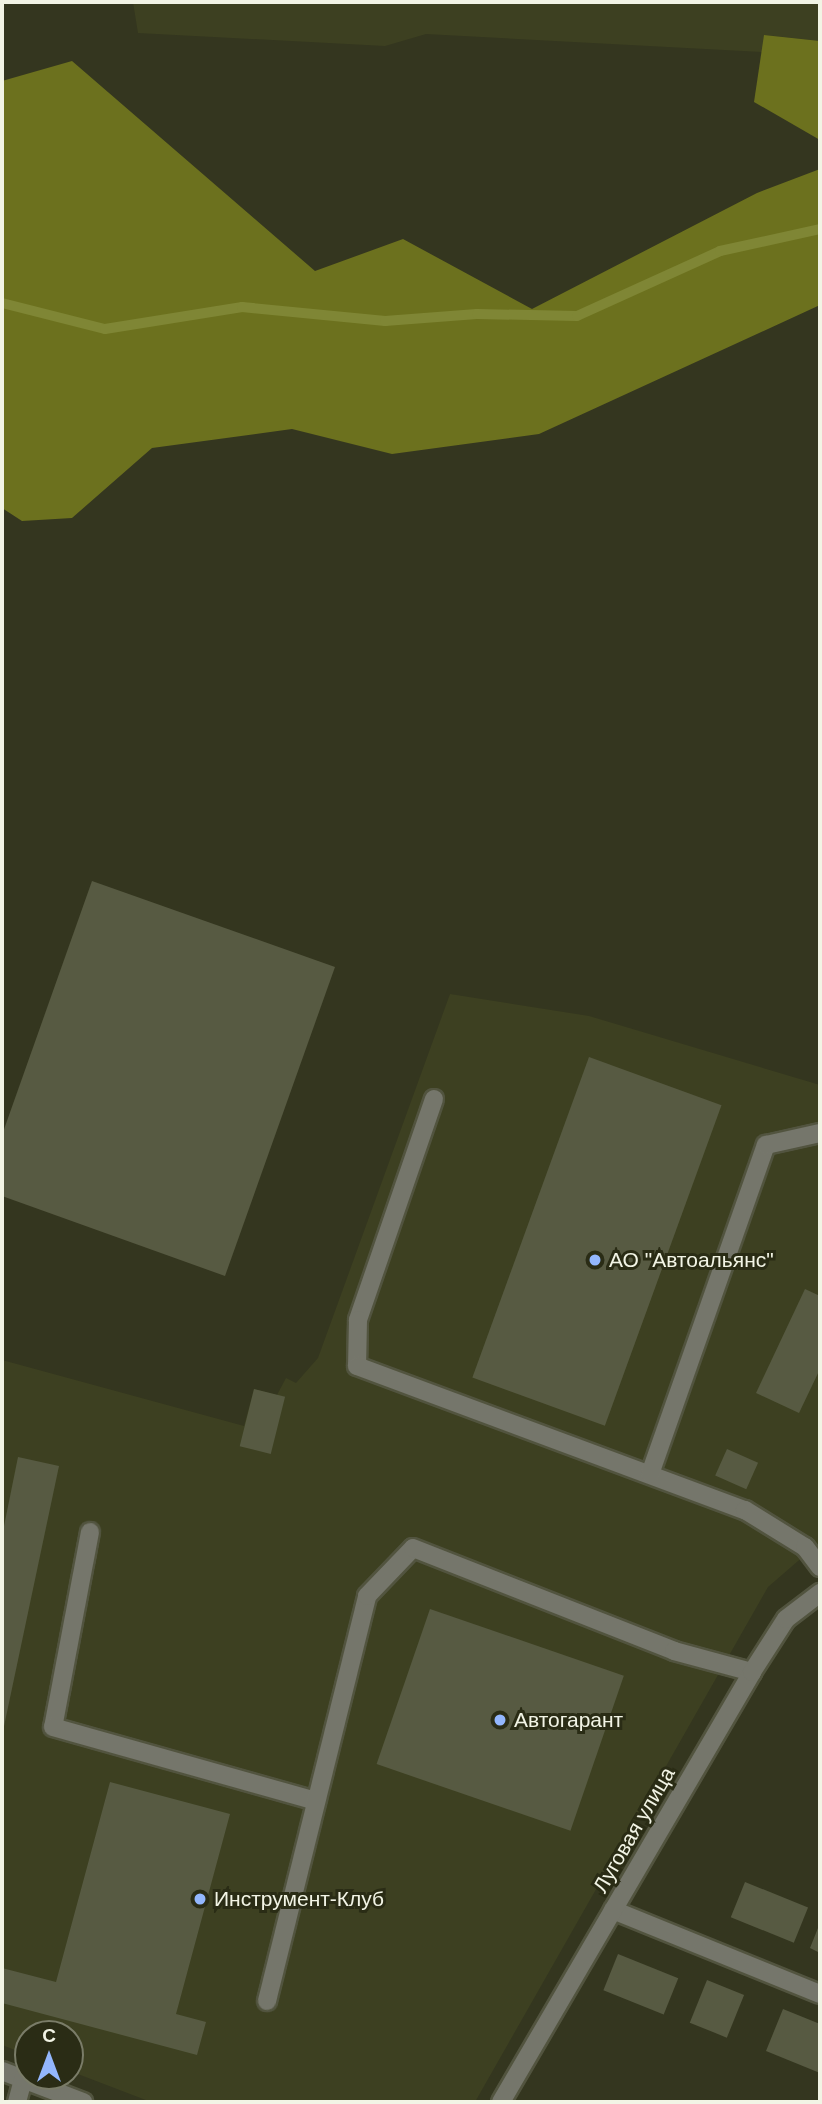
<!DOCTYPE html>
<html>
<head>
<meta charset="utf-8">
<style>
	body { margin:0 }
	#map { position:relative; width:822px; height:2104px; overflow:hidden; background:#34361f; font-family:Arial,sans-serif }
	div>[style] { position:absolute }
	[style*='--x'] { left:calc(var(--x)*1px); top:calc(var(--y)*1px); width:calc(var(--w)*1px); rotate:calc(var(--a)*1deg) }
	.built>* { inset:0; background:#3d4021 }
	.forest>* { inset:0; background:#6c711e }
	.stream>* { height:10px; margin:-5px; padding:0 5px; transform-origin:5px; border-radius:5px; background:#7f8635 }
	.building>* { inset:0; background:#575a42; transform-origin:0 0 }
	.roads { filter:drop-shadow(2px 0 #52543f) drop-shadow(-2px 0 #52543f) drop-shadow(0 2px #52543f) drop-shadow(0 -2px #52543f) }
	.minor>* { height:18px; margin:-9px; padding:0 9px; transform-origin:9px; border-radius:9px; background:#75766b }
	.dots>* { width:19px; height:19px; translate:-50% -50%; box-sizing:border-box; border:4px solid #2a2c15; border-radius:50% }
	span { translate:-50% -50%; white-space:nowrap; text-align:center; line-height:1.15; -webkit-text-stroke:6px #2a2c15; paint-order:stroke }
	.poi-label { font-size:21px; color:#f2f4e5 }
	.left { translate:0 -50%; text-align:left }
	.street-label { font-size:21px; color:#f2f4e5 }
	.frame { position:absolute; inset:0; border:4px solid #f2f4e5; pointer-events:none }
	.north { position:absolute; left:14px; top:2020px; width:70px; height:70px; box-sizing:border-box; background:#2a2c15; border:2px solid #7a7c68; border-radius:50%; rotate:0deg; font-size:19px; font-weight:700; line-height:28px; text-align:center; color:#f2f4e5 }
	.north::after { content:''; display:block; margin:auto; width:24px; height:32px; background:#93b7fd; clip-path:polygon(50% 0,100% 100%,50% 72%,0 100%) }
</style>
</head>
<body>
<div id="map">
	<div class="built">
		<div style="clip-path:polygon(133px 2px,820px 2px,820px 41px,765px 35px,762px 52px,426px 34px,385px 46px,138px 33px)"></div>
		<div style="clip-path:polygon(450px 994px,589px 1016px,820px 1085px,820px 1542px,768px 1587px,475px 2102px,151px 2102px,70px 2071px,70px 2034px,28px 2034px,28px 2055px,2px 2045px,2px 1360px,244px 1426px,254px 1389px,277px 1395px,286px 1378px,296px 1383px,318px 1358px)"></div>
	</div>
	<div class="forest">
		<div style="clip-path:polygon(764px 35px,820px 41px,820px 140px,754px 102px)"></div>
		<div style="clip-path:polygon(72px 61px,315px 271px,403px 239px,532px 309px,757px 193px,820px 169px,820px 305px,539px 434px,392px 454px,292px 429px,152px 448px,72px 518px,22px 521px,2px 508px,2px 81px)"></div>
	</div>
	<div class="stream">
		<div style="--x:2;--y:303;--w:106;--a:14.2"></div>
		<div style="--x:105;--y:329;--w:139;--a:-9.1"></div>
		<div style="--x:242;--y:307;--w:144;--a:5.6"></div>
		<div style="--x:385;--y:321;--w:92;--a:-4.4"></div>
		<div style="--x:477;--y:314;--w:100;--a:1.1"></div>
		<div style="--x:577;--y:316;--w:157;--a:-24.4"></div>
		<div style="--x:720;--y:251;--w:102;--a:-12.4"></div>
	</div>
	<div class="building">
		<div style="clip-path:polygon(92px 881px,335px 967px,225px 1276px,2px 1196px,2px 1135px)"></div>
		<div style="left:589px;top:1057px;width:141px;height:341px;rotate:20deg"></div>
		<div style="clip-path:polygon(805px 1289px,820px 1296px,820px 1369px,799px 1413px,756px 1393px)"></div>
		<div style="left:254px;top:1389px;width:32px;height:59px;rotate:14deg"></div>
		<div style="left:727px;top:1449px;width:34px;height:29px;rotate:24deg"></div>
		<div style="clip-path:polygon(18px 1457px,59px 1466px,3px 1731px,2px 1536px)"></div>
		<div style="left:430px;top:1609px;width:205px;height:164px;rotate:19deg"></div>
		<div style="clip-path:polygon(110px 1782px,230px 1814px,176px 2014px,206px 2022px,197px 2055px,2px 2003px,2px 1968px,56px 1982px)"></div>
		<div style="left:745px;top:1882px;width:68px;height:38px;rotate:22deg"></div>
		<div style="clip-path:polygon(820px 1923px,820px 1953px,810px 1948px)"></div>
		<div style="left:618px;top:1954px;width:65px;height:39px;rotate:22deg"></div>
		<div style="left:707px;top:1980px;width:40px;height:46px;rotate:22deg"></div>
		<div style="clip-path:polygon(783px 2009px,820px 2024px,820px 2073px,766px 2051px)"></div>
	</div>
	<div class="roads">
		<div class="minor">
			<div style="--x:434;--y:1099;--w:234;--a:109"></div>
			<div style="--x:358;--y:1320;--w:46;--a:91.2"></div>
			<div style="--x:357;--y:1366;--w:414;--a:20.4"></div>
			<div style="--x:745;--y:1510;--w:70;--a:31.7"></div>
			<div style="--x:805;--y:1547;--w:25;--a:53"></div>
			<div style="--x:650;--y:1474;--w:349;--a:-70.6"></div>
			<div style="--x:766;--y:1145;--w:55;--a:-12.5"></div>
			<div style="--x:90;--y:1532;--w:198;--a:100.7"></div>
			<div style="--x:53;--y:1727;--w:273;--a:15.7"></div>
			<div style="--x:613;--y:1910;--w:223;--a:22.1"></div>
			<div style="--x:267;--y:2001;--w:417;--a:-76.1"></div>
			<div style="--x:367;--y:1596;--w:66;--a:-46.2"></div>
			<div style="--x:413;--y:1548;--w:281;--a:21.5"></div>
			<div style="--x:674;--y:1651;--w:81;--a:15.1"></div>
			<div style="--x:2;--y:2071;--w:87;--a:20.9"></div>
			<div style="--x:17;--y:2102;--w:24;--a:-75"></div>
			<div style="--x:501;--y:2102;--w:498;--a:-59.7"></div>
			<div style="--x:752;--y:1672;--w:63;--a:-57.3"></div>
			<div style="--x:786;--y:1619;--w:43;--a:-37.4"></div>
		</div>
	</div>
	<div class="dots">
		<div style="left:595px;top:1260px;background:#93b7fd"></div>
		<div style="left:500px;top:1720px;background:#93b7fd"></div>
		<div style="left:200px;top:1899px;background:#93b7fd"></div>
	</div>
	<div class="poi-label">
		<span class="left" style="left:609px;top:1260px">АО "Автоальянс"</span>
		<span class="left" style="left:514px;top:1720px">Автогарант</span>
		<span class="left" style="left:214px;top:1899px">Инструмент-Клуб</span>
	</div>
	<div class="street-label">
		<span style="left:634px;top:1830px;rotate:-60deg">Луговая улица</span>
	</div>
	<div class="frame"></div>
	<div class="north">С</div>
</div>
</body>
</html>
